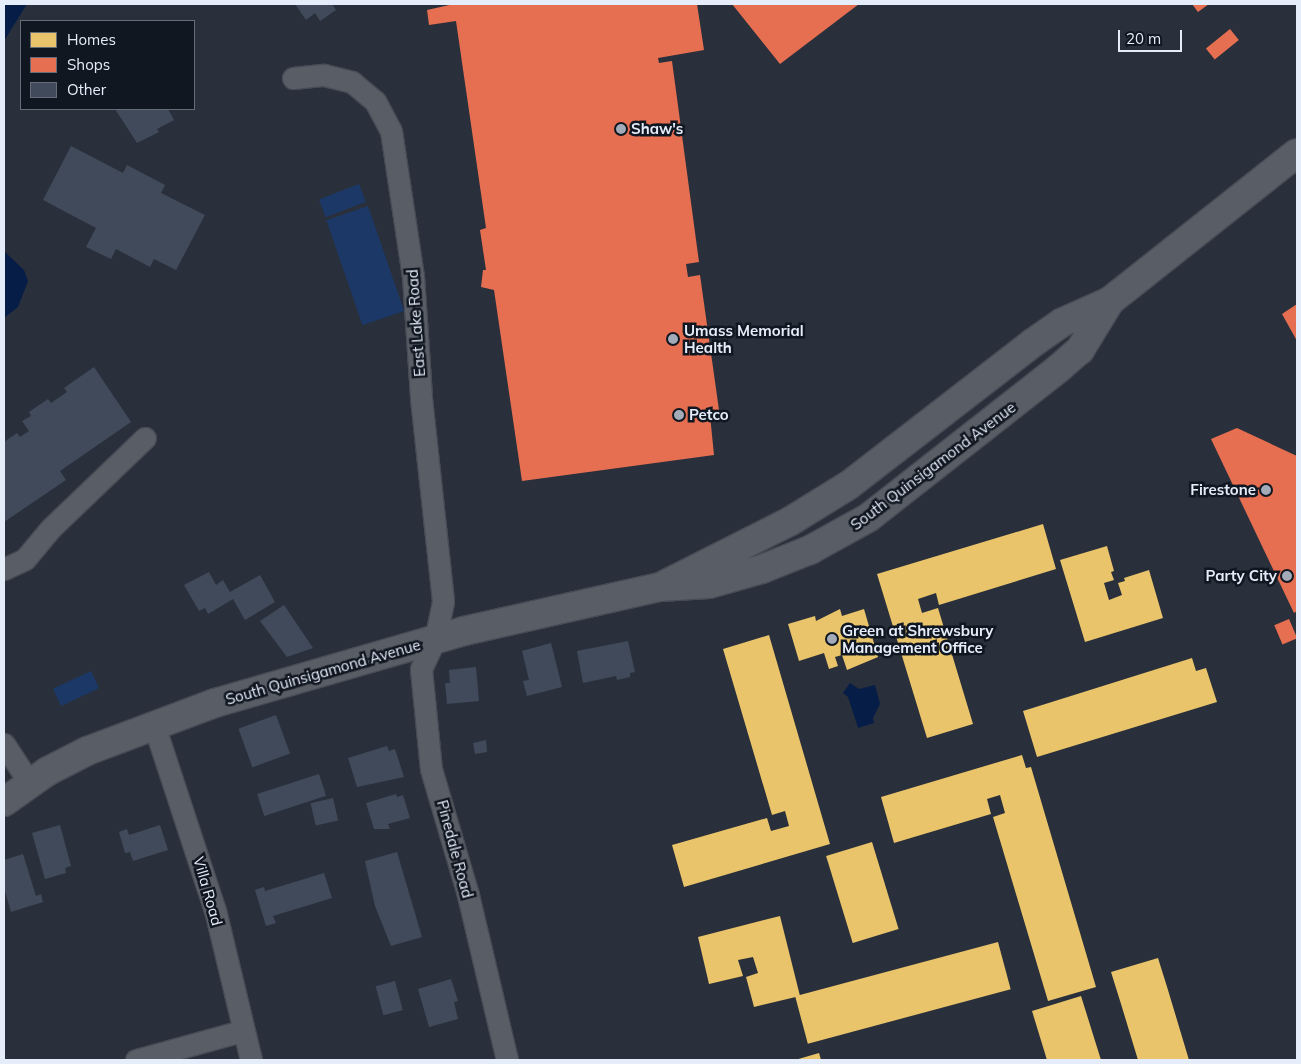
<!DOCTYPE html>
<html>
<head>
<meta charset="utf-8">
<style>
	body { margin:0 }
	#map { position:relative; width:1301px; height:1064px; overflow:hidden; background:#2a303b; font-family:Mulish,sans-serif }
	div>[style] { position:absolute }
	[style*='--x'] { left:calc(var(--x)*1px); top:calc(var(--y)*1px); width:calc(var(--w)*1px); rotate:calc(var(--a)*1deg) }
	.green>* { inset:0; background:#1b3866; transform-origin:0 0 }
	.water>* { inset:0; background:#051d47 }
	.homes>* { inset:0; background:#e9c46a; transform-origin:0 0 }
	.shops>* { inset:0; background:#e76f51; transform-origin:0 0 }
	.building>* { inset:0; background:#404a5b; transform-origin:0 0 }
	.roads { filter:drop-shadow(1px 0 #464b55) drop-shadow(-1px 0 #464b55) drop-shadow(0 1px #464b55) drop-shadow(0 -1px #464b55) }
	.street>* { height:21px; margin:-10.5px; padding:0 10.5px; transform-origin:10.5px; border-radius:10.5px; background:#595e66 }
	.secondary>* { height:28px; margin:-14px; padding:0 14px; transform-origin:14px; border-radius:14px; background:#595e66 }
	.dots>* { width:14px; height:14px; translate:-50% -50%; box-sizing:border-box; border:2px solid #111720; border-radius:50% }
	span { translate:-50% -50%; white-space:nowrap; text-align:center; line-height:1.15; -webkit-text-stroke:5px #111720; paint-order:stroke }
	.poi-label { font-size:15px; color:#e5edfb; font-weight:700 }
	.left { translate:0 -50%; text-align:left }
	.right { translate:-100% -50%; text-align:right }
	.street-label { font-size:15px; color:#e5edfb }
	.frame { position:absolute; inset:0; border:5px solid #e5edfb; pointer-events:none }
	.legend { position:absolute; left:20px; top:20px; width:175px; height:90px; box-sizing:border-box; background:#111720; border:1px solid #666d78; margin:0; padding:6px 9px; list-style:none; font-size:15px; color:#e5edfb }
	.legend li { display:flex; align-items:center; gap:10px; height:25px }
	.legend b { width:25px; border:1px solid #666d78 }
	.scale { position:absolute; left:1118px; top:30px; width:64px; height:22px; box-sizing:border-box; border:2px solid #e5edfb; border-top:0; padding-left:6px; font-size:15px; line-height:18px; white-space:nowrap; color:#e5edfb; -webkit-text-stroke:4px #111720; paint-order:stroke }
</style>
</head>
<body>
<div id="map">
	<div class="green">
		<div style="left:359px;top:184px;width:19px;height:43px;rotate:69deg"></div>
		<div style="left:368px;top:206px;width:111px;height:44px;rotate:71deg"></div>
		<div style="left:91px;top:671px;width:19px;height:42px;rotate:65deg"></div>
	</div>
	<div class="water">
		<div style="clip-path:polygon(4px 4px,27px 4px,4px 41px)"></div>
		<div style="clip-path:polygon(4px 251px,24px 270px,28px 281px,18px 307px,4px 318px)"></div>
		<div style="clip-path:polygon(850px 683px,859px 689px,875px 685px,880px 704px,873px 718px,874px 723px,858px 728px,848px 697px,843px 693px)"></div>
	</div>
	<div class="homes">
		<div style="clip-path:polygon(1043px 524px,1056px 569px,939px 605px,936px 593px,918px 599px,922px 613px,938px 608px,973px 724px,927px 738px,877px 574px)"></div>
		<div style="clip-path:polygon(1107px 546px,1114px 571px,1111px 572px,1114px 580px,1104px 583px,1109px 600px,1122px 595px,1118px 583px,1125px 581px,1124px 578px,1149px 570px,1163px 618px,1085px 642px,1060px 560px)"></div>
		<div style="clip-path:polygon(840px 609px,842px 616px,864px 609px,878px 657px,847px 670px,842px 655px,835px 657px,838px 666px,829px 669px,824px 653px,799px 661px,788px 624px,815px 616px,816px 621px)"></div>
		<div style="clip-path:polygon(769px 635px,830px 844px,684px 887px,672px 845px,767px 818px,771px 831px,789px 826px,785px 811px,772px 815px,723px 649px)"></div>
		<div style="clip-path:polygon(1192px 658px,1196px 671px,1206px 668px,1217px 702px,1037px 757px,1023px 711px)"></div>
		<div style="clip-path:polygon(1022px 755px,1026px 768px,1031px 767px,1096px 987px,1048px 1001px,993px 817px,1005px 813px,1000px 795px,987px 799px,991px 814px,894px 843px,881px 797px)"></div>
		<div style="left:872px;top:842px;width:91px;height:48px;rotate:73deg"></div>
		<div style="clip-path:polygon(780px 916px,800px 996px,754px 1007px,746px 977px,758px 973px,753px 957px,738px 960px,743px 976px,709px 984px,698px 937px)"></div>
		<div style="left:998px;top:942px;width:49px;height:210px;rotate:75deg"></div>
		<div style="clip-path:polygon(1158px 958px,1168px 990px,1189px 1060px,1138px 1060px,1121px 1004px,1111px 972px)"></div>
		<div style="clip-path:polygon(1081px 996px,1101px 1060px,1047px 1060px,1032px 1011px)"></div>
		<div style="clip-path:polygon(819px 1053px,821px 1060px,795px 1060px)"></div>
	</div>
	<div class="shops">
		<div style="clip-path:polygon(454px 4px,697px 4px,704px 50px,658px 58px,659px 63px,672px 61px,699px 262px,686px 264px,688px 277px,700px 275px,719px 410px,710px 415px,714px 455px,522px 481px,494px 290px,481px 287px,483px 270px,486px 270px,480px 230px,486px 228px,456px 21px,429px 25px,427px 10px)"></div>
		<div style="clip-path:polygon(732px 4px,859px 4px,780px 64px)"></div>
		<div style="clip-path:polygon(1192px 4px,1209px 4px,1198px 12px)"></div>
		<div style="left:1230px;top:29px;width:14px;height:31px;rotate:51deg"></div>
		<div style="clip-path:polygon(1297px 304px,1297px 341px,1282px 314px)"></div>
		<div style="clip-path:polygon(1237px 428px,1297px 456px,1297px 611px,1294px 613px,1211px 439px)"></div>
		<div style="left:1289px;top:619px;width:21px;height:16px;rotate:67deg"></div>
	</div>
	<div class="building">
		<div style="clip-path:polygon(295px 4px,332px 4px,336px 10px,320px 21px,315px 13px,306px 20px)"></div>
		<div style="clip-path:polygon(115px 109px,168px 109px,174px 120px,157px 129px,159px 132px,137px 143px)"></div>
		<div style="clip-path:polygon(71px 146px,123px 173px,127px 165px,165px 185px,161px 193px,205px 215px,176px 270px,154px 259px,150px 267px,116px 249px,111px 259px,86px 247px,96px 228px,43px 200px)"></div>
		<div style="clip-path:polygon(94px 367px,131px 422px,60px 471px,66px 480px,4px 522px,4px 442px,17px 433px,20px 437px,29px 431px,22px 421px,31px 416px,29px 412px,48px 399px,51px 403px,67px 392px,64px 388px)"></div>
		<div style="clip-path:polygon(209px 572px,216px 585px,223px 580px,230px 592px,260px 575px,275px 602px,245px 620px,233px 599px,208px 614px,205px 608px,199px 611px,184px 585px)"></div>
		<div style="clip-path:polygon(284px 605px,313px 648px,287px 657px,260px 621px)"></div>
		<div style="clip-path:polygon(628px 641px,635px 672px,630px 673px,630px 677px,617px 680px,616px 676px,583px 683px,577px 651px)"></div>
		<div style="clip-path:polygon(551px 643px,562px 687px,527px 696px,523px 681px,529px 680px,522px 651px)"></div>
		<div style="clip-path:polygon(476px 667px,479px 701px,447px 704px,445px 683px,450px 683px,449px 670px)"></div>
		<div style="left:276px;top:715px;width:41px;height:40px;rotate:70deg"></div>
		<div style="clip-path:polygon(486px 740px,487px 752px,475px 754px,473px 743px)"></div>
		<div style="clip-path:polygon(387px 746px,389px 751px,395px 749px,404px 777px,357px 787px,348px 758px)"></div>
		<div style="left:319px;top:774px;width:23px;height:65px;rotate:72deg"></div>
		<div style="clip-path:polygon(396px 794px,397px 797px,403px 795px,410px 818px,388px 824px,390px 829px,374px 829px,366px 803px)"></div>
		<div style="left:333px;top:798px;width:23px;height:23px;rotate:77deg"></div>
		<div style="clip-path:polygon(60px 825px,71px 866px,65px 868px,66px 873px,45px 879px,32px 833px)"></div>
		<div style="clip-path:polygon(160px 825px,168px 850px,133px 861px,130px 852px,125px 853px,119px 832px,127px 829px,129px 835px)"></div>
		<div style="clip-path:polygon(397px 852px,422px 937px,391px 946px,375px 906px,365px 861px)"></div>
		<div style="clip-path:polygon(23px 854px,36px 896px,41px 894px,43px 902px,11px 912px,4px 888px,4px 860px)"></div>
		<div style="clip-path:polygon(324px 873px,332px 898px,273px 916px,276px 923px,266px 926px,255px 890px,264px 887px,265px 891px)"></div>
		<div style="clip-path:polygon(451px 979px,458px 1001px,454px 1002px,458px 1019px,429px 1027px,418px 989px)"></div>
		<div style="left:395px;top:981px;width:30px;height:20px;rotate:75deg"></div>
	</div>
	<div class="roads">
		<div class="street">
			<div style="--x:293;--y:78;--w:31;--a:-6"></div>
			<div style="--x:324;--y:75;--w:29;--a:14"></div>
			<div style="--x:352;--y:82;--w:30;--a:40"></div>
			<div style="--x:375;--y:101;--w:34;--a:62"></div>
			<div style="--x:391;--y:131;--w:147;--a:81.4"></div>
			<div style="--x:413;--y:276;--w:122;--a:86.2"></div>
			<div style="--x:421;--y:398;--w:205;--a:83.8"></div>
			<div style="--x:443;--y:602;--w:38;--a:102"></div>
			<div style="--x:435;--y:639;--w:33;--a:115"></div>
			<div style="--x:421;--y:669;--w:100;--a:84.3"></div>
			<div style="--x:431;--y:769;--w:131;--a:73.6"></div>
			<div style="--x:468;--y:895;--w:170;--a:76.7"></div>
			<div style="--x:4;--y:569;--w:23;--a:-25"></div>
			<div style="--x:25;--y:559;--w:40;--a:-50"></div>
			<div style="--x:51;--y:528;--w:130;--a:-43.8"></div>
			<div style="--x:154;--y:725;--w:195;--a:71.8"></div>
			<div style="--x:215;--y:910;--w:154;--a:76.5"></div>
			<div style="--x:4;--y:744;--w:45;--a:56.7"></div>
			<div style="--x:136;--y:1060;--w:109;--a:-15.4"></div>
		</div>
		<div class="secondary">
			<div style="--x:666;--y:584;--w:138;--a:-26.8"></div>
			<div style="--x:789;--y:522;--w:70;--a:-31.7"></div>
			<div style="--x:849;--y:485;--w:234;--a:-37.7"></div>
			<div style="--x:1034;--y:342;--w:35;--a:-35"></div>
			<div style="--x:1063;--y:322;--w:51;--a:-24.1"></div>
			<div style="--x:1110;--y:301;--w:238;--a:-38.4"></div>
			<div style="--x:4;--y:802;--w:54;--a:-35.2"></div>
			<div style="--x:48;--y:771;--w:44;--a:-27.1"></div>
			<div style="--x:87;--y:751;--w:137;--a:-20.6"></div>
			<div style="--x:215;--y:703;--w:259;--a:-16.1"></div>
			<div style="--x:464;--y:631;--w:201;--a:-12.7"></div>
			<div style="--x:660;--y:587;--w:49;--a:-3.5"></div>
			<div style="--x:709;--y:584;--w:55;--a:-15.8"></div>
			<div style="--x:762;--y:569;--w:52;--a:-21.6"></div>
			<div style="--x:810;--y:550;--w:66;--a:-28.9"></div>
			<div style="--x:868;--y:518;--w:243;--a:-38.1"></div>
			<div style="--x:1059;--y:368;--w:28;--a:-41"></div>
			<div style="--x:1080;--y:350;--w:57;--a:-58.5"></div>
		</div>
	</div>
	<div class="dots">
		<div style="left:621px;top:129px;background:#a4abb8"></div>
		<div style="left:673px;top:339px;background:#a4abb8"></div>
		<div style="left:679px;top:415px;background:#a4abb8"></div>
		<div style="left:1266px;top:490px;background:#a4abb8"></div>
		<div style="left:1287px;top:576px;background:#a4abb8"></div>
		<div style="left:832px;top:639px;background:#a4abb8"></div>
	</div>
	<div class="poi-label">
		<span class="left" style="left:631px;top:129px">Shaw's</span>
		<span class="left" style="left:684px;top:339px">Umass Memorial<br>Health</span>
		<span class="left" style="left:689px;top:415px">Petco</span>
		<span class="right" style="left:1256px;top:490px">Firestone</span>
		<span class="right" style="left:1277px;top:576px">Party City</span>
		<span class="left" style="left:842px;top:639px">Green at Shrewsbury<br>Management Office</span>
	</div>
	<div class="street-label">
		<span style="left:416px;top:323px;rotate:-94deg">East Lake Road</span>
		<span style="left:933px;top:466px;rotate:-37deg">South Quinsigamond Avenue</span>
		<span style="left:323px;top:672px;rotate:-16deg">South Quinsigamond Avenue</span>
		<span style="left:455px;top:849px;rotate:75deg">Pinedale Road</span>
		<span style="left:208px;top:891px;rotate:74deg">Villa Road</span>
	</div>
	<div class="frame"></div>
	<ul class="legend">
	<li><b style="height:14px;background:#e9c46a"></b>Homes</li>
	<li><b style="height:14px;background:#e76f51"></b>Shops</li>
	<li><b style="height:14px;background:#404a5b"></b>Other</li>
	</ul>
	<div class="scale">20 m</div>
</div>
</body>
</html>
